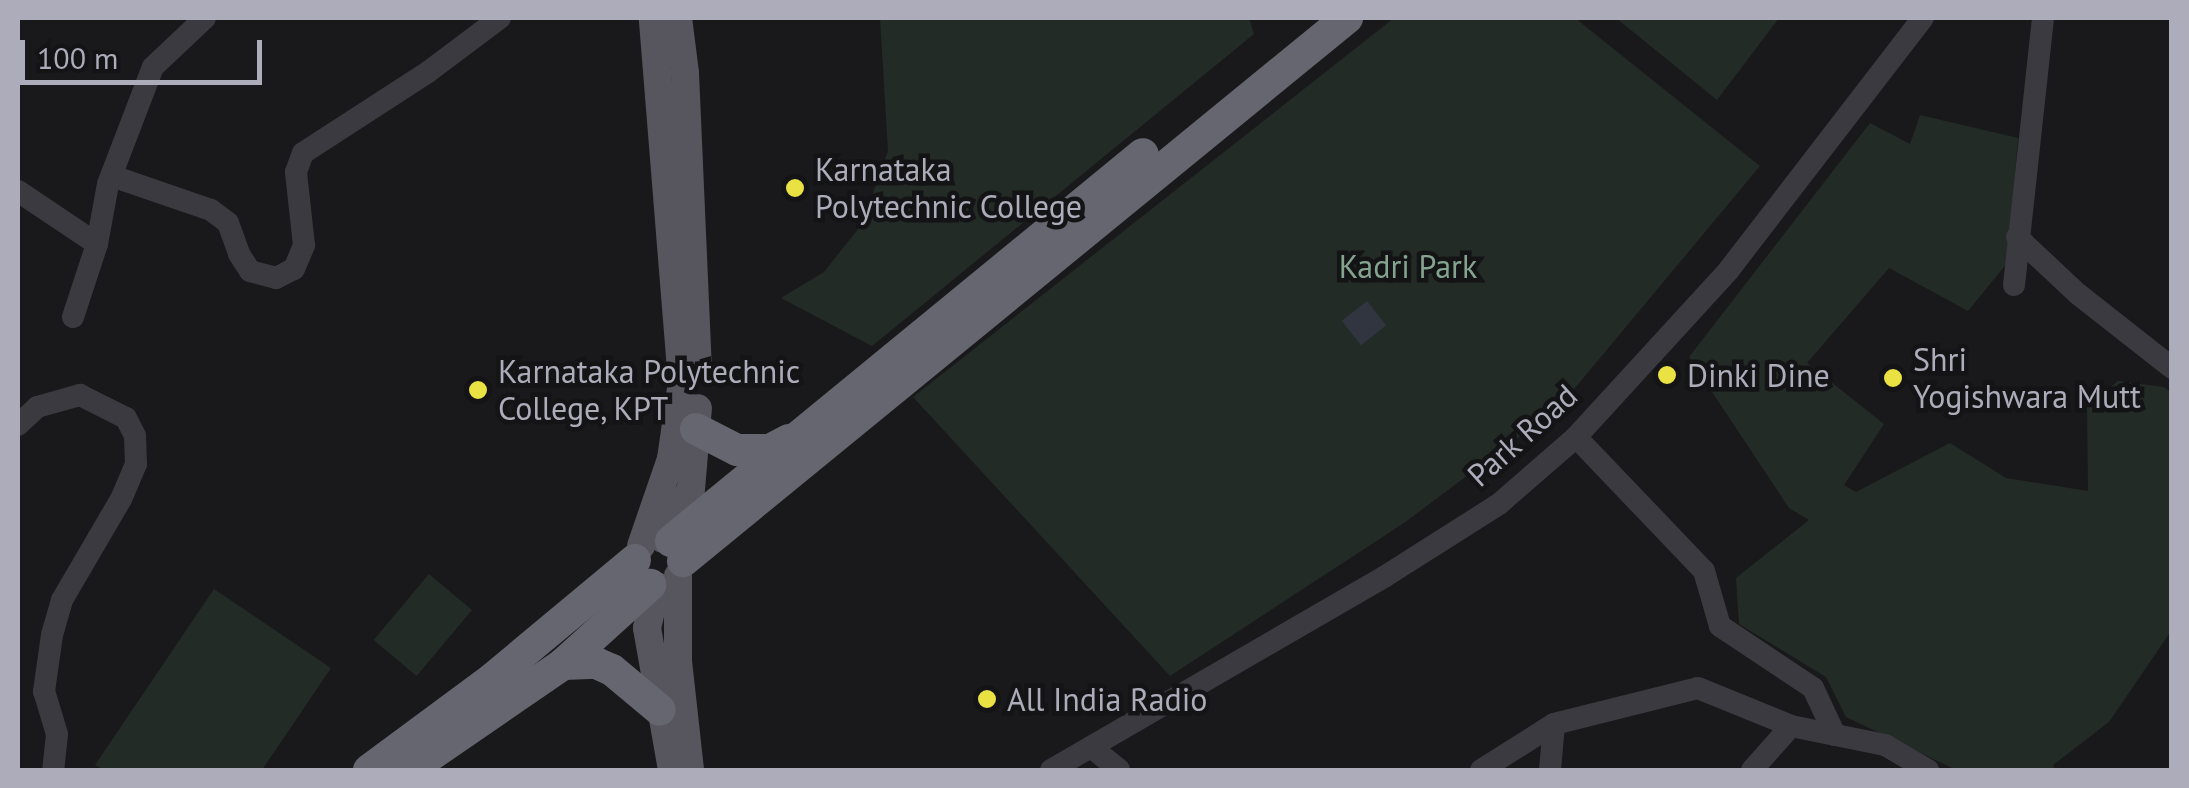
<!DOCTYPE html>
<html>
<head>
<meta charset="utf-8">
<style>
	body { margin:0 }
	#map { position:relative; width:2189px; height:788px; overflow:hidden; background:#19191b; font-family:"PT Sans",sans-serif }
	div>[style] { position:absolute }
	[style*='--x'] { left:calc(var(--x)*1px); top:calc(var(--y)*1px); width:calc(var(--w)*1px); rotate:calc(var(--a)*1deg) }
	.green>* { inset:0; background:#232b26; transform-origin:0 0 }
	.water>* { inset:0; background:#313540; transform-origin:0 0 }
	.minor>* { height:22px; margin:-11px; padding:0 11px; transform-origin:11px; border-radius:11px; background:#3b3a40 }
	.major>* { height:28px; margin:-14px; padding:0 14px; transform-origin:14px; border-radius:14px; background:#57565e }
	.highway>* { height:32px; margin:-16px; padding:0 16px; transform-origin:16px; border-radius:16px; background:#666670 }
	.dots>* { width:28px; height:28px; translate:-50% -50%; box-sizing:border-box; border:5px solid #141416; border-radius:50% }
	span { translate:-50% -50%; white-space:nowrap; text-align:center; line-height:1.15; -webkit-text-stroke:9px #141416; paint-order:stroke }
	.poi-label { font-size:32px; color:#acacba }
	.left { translate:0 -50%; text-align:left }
	.park-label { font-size:32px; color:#84a48f }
	.street-label { font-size:32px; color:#acacba }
	.frame { position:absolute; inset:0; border:20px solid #acacba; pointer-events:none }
	.scale { position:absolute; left:20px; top:40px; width:242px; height:45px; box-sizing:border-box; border:5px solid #acacba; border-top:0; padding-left:12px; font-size:30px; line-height:35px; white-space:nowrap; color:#acacba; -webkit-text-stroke:8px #141416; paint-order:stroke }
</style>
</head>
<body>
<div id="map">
	<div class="green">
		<div style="clip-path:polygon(880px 18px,1249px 18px,1254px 34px,872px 346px,781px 298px,824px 272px,862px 224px,888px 151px)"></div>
		<div style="clip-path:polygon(1394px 18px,1575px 18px,1760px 166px,1560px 406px,1404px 523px,1170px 676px,913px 397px)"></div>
		<div style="clip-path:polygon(1616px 18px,1779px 18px,1717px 100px)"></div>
		<div style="clip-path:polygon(1920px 115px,2018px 138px,2008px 262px,1968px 311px,1889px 268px,1807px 363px,1884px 424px,1844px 485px,1856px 492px,1950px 443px,2006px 478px,2088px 491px,2087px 407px,2118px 381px,2164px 387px,2171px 393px,2171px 631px,2109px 722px,2053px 765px,2055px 770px,1956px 770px,1846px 717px,1826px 677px,1739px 624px,1736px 578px,1809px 520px,1789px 508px,1689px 357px,1870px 123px,1910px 144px)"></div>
		<div style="left:429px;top:574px;width:56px;height:86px;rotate:40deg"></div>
		<div style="clip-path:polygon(214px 589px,331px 668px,262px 770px,104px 770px,95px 765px)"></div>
	</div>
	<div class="water">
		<div style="left:1367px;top:301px;width:31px;height:32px;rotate:52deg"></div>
	</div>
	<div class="minor">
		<div style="--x:112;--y:176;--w:105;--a:19"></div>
		<div style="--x:211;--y:210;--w:21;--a:37"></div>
		<div style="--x:228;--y:223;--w:33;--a:70"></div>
		<div style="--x:239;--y:254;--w:20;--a:57"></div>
		<div style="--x:250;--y:271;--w:27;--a:15"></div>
		<div style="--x:276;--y:278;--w:20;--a:-27"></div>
		<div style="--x:294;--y:269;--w:26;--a:-67"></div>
		<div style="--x:304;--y:245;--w:73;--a:-96.3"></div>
		<div style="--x:296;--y:172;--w:20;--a:-70"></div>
		<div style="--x:303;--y:153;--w:149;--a:-32.9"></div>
		<div style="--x:428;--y:72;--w:90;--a:-36.9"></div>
		<div style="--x:18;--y:191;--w:95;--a:33.9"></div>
		<div style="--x:97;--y:244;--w:61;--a:-79.6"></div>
		<div style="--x:108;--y:184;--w:125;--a:-69"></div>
		<div style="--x:153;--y:67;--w:71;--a:-43.3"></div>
		<div style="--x:2017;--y:237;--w:83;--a:43.1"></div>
		<div style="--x:2078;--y:294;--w:120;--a:38.2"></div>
		<div style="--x:2014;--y:285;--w:269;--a:-83.8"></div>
		<div style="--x:73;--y:317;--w:77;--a:-71.8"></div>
		<div style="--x:18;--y:425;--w:26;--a:-43"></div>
		<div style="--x:37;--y:407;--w:45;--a:-15.6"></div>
		<div style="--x:80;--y:395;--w:51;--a:26.6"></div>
		<div style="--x:126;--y:418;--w:20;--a:63"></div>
		<div style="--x:135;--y:436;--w:28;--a:88"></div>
		<div style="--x:136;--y:464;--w:38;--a:113"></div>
		<div style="--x:121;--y:499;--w:117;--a:120.3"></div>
		<div style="--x:62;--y:600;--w:36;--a:106"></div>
		<div style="--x:52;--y:635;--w:57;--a:98.1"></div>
		<div style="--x:44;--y:691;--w:45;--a:73.2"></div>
		<div style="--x:57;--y:734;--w:36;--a:96"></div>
		<div style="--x:1576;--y:437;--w:185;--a:46.3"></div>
		<div style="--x:1704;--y:571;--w:57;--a:73.8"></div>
		<div style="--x:1720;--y:626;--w:112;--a:33.7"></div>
		<div style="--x:1813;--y:688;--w:52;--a:64.9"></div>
		<div style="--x:1091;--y:747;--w:36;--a:39"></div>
		<div style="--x:1051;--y:770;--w:385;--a:-30.1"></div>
		<div style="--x:1384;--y:577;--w:136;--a:-32.4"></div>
		<div style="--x:1499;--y:504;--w:102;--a:-41"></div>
		<div style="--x:1576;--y:437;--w:225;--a:-47.5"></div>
		<div style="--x:1728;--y:271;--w:319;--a:-52.4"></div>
		<div style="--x:1481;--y:770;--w:86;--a:-32.2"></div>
		<div style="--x:1554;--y:724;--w:148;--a:-14"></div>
		<div style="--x:1698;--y:688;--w:100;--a:22.2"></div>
		<div style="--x:1550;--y:770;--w:46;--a:-85"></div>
		<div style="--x:1752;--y:770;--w:59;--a:-48.4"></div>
		<div style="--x:1791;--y:726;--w:96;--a:11.4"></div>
		<div style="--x:1885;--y:745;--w:50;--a:30.2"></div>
	</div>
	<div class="major">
		<div style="--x:678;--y:18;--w:55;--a:82.7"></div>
		<div style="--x:685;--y:73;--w:292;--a:87.5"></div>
		<div style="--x:663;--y:539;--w:57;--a:-60.8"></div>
		<div style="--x:691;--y:489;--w:81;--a:-85.1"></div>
		<div style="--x:641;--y:546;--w:92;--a:-71"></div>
		<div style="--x:671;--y:459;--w:78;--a:-81.9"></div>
		<div style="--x:682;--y:382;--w:365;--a:-94.6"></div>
		<div style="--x:678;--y:576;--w:85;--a:90"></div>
		<div style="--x:678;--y:661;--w:110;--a:83.7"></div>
		<div style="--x:657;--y:586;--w:43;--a:103.4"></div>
		<div style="--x:647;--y:628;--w:144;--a:80"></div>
	</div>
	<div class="highway">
		<div style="--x:696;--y:429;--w:46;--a:27.1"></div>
		<div style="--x:737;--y:450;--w:33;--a:0"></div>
		<div style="--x:770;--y:450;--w:21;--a:-28"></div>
		<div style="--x:671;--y:541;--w:610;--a:-39.35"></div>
		<div style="--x:683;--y:561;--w:858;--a:-39.28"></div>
		<div style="--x:563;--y:664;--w:33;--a:-2"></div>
		<div style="--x:596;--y:663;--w:17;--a:24"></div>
		<div style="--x:612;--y:670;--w:62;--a:39.8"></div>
		<div style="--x:369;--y:770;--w:153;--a:-36.5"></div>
		<div style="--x:492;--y:679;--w:186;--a:-39.8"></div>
		<div style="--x:409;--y:770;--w:187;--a:-34.5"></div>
		<div style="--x:563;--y:664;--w:118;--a:-42.2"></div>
	</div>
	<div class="dots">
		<div style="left:795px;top:188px;background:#eae142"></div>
		<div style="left:1667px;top:375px;background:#eae142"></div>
		<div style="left:1893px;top:378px;background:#eae142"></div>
		<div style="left:478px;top:390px;background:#eae142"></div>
		<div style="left:987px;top:699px;background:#eae142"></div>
	</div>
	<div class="poi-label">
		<span class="left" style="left:815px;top:188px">Karnataka<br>Polytechnic College</span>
		<span class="left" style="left:1913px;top:378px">Shri<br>Yogishwara Mutt</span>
		<span class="left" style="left:498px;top:390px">Karnataka Polytechnic<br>College, KPT</span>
		<span class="left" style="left:1687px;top:375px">Dinki Dine</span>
		<span class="left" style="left:1007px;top:699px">All India Radio</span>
	</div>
	<div class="park-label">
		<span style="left:1408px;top:266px">Kadri Park</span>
	</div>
	<div class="street-label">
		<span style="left:1522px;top:435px;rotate:-42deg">Park Road</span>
	</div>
	<div class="frame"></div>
	<div class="scale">100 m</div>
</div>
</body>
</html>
